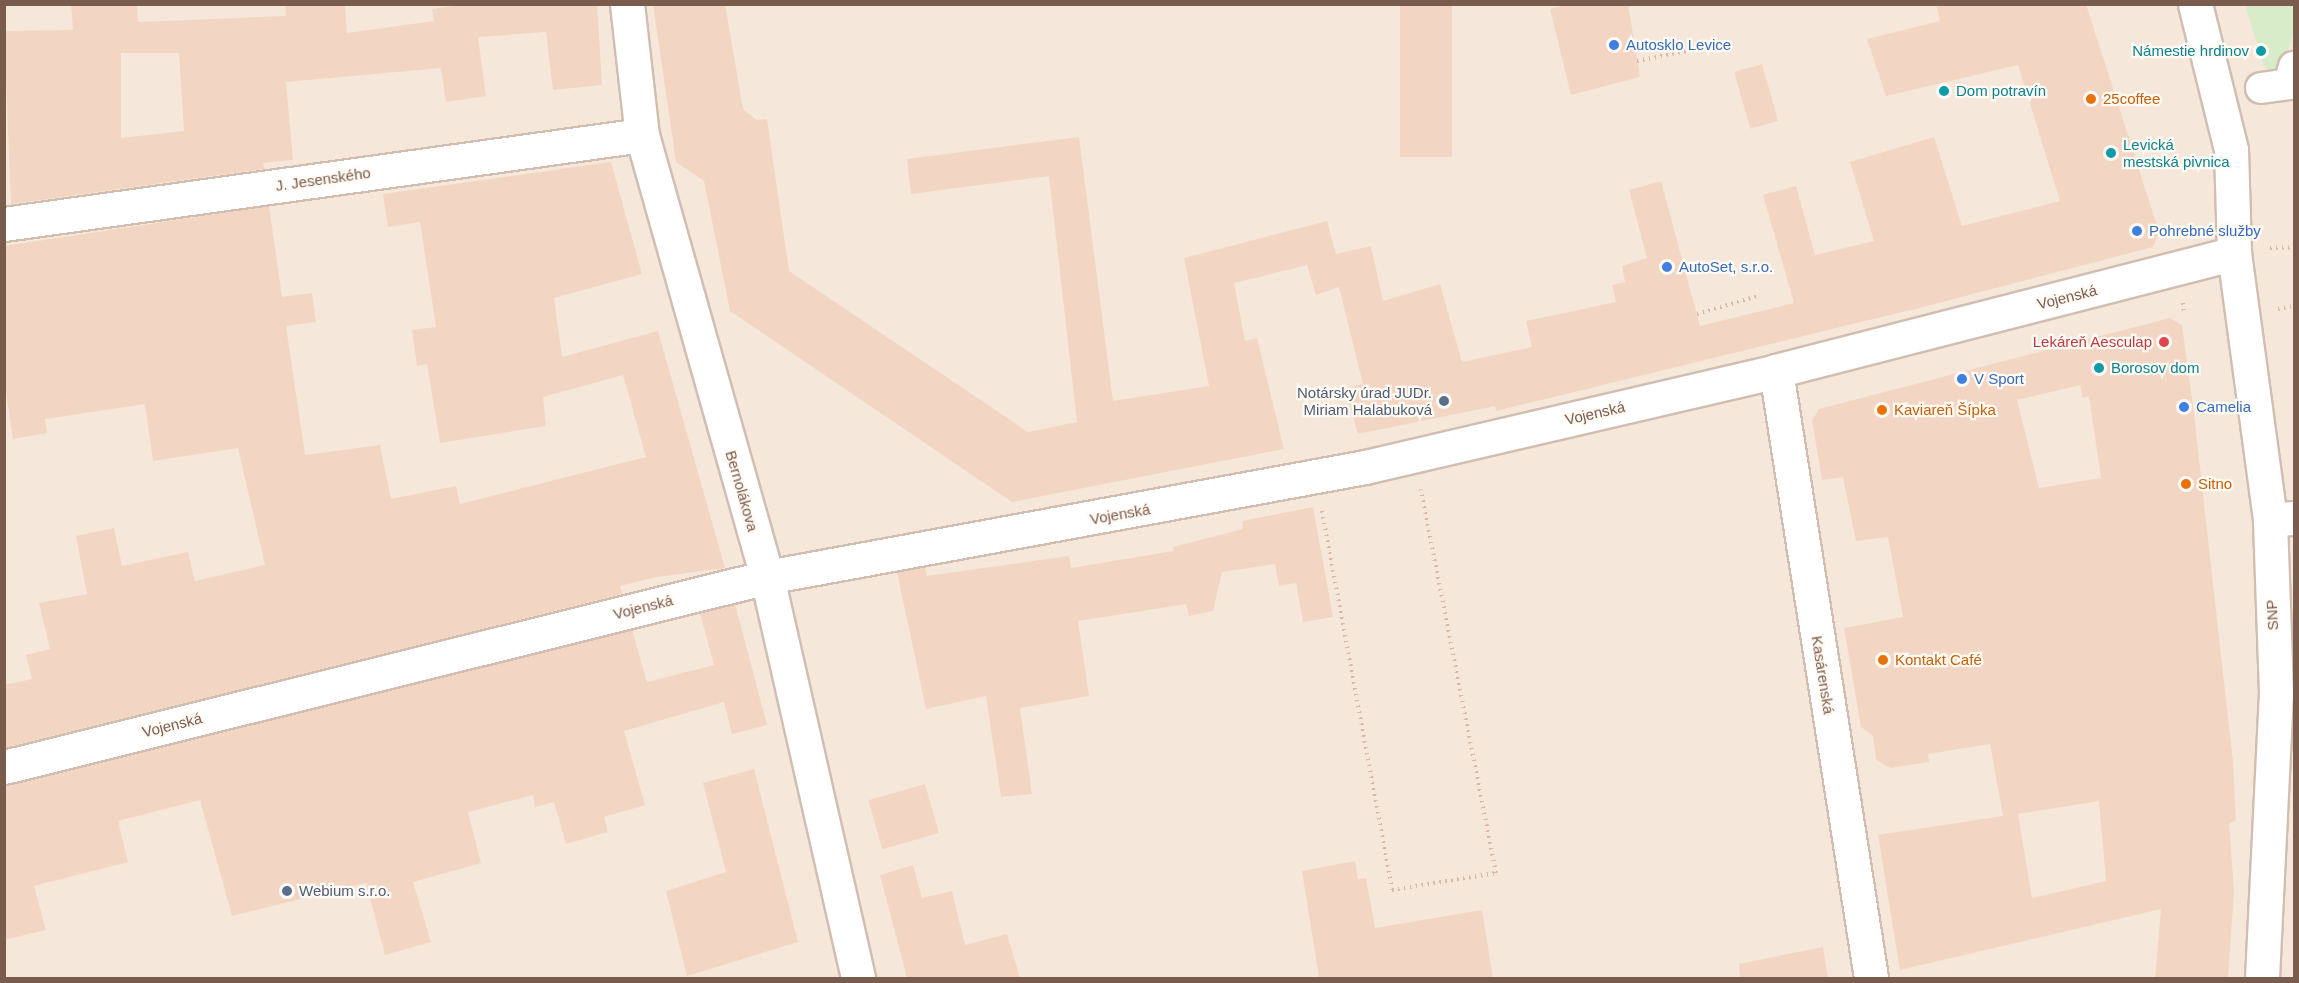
<!DOCTYPE html>
<html>
<head>
<meta charset="utf-8">
<style>
	body { margin:0 }
	#map { position:relative; width:2299px; height:983px; overflow:hidden; background:#fdf6ec; font-family:Helvetica,sans-serif }
	div>[style] { position:absolute }
	[style*='--x'] { left:calc(var(--x)*1px); top:calc(var(--y)*1px); width:calc(var(--w)*1px); rotate:calc(var(--a)*1deg) }
	.residential>* { inset:0; background:#f5e8da; transform-origin:0 0 }
	.green>* { inset:0; background:#d8ecc9 }
	.building>* { inset:0; background:#f3d5c3; transform-origin:0 0 }
	.path>* { height:4px; margin-top:-2px; transform-origin:0; background:repeating-linear-gradient(90deg,#d9b8a5 0 1.5px,transparent 0 6px) }
	.roads { filter:drop-shadow(2px 0 #d1beb0) drop-shadow(-2px 0 #d1beb0) drop-shadow(0 2px #d1beb0) drop-shadow(0 -2px #d1beb0) }
	.pedestrian>* { height:30px; margin:-15px; padding:0 15px; transform-origin:15px; border-radius:15px; background:#fff }
	.minor>* { height:33px; margin:-16.5px; padding:0 16.5px; transform-origin:16.5px; border-radius:16.5px; background:#fff }
	.tertiary>* { height:33px; margin:-16.5px; padding:0 16.5px; transform-origin:16.5px; border-radius:16.5px; background:#fff }
	.dots>* { width:16px; height:16px; translate:-50% -50%; box-sizing:border-box; border:3px solid #fffaf3; border-radius:50% }
	span { translate:-50% -50%; white-space:nowrap; text-align:center; line-height:1.15; -webkit-text-stroke:4.5px #fffaf3; paint-order:stroke }
	.shop-label { font-size:15px; color:#366cbe }
	.left { translate:0 -50%; text-align:left }
	.culture-label { font-size:15px; color:#0d838f }
	.right { translate:-100% -50%; text-align:right }
	.food-label { font-size:15px; color:#c56008 }
	.street-label { font-size:15px; color:#7a5c4d }
	.health-label { font-size:15px; color:#be3a42 }
	.service-label { font-size:15px; color:#4e5e75 }
	.frame { position:absolute; inset:0; border:6px solid #7a5c4d; pointer-events:none }
</style>
</head>
<body>
<div id="map">
	<div class="residential">
		<div style="left:5px;top:5px;width:2289px;height:973px"></div>
	</div>
	<div class="green">
		<div style="clip-path:polygon(2245px 5px,2294px 5px,2294px 30px,2283px 69px,2274px 76px,2264px 66px)"></div>
	</div>
	<div class="building">
		<div style="clip-path:polygon(evenodd,71px 4px,137px 4px,138px 22px,286px 16px,285px 4px,345px 4px,347px 33px,434px 21px,432px 9px,466px 4px,597px 4px,602px 85px,553px 90px,546px 32px,478px 37px,486px 96px,446px 102px,441px 68px,286px 82px,293px 160px,263px 163px,264px 169px,11px 204px,4px 31px,73px 30px,71px 4px,121px 53px,179px 53px,184px 131px,121px 138px,121px 53px)"></div>
		<div style="clip-path:polygon(653px 4px,725px 4px,743px 109px,757px 120px,767px 119px,789px 271px,1028px 432px,1077px 422px,1049px 176px,911px 194px,907px 159px,1079px 137px,1113px 401px,1209px 386px,1184px 258px,1327px 221px,1336px 254px,1371px 246px,1383px 301px,1440px 284px,1462px 362px,1532px 347px,1526px 321px,1616px 302px,1612px 285px,1625px 282px,1622px 266px,1647px 258px,1629px 190px,1661px 181px,1700px 326px,1794px 303px,1763px 195px,1796px 186px,1815px 255px,1874px 241px,1850px 162px,1934px 137px,1962px 226px,2060px 201px,2018px 65px,1886px 96px,1867px 39px,1940px 21px,1936px 4px,2086px 4px,2159px 232px,2153px 247px,1931px 305px,1496px 411px,1495px 406px,1358px 434px,1345px 388px,1363px 384px,1339px 287px,1316px 295px,1307px 265px,1234px 283px,1245px 341px,1257px 338px,1284px 449px,1012px 502px,730px 311px,704px 181px,676px 162px)"></div>
		<div style="left:1400px;top:4px;width:52px;height:153px"></div>
		<div style="clip-path:polygon(1569px 4px,1628px 4px,1640px 77px,1571px 95px,1550px 9px)"></div>
		<div style="left:1762px;top:64px;width:59px;height:29px;rotate:74deg"></div>
		<div style="clip-path:polygon(611px 162px,642px 274px,554px 298px,562px 357px,658px 331px,725px 568px,657px 577px,620px 586px,622px 594px,4px 748px,4px 685px,32px 679px,26px 655px,50px 649px,39px 603px,87px 594px,76px 536px,114px 528px,122px 566px,188px 552px,195px 581px,265px 565px,238px 448px,153px 461px,145px 404px,45px 419px,47px 433px,13px 439px,4px 380px,4px 246px,269px 206px,282px 297px,312px 293px,316px 322px,286px 326px,305px 455px,380px 445px,391px 499px,456px 486px,460px 504px,646px 457px,623px 375px,543px 397px,546px 426px,440px 443px,427px 364px,417px 366px,412px 330px,436px 327px,420px 222px,388px 227px,383px 194px)"></div>
		<div style="clip-path:polygon(evenodd,2170px 318px,2182px 325px,2194px 414px,2233px 762px,2236px 821px,2229px 823px,2234px 891px,2228px 978px,2155px 978px,2161px 909px,1900px 970px,1878px 835px,2003px 816px,1990px 744px,1928px 754px,1929px 762px,1890px 768px,1876px 760px,1873px 736px,1861px 727px,1844px 628px,1903px 617px,1888px 537px,1856px 541px,1843px 477px,1822px 480px,1812px 421px,1819px 409px,2170px 318px,2080px 385px,2083px 398px,2089px 396px,2101px 478px,2039px 488px,2017px 400px,2080px 385px,2170px 318px,2099px 801px,2106px 881px,2032px 898px,2018px 814px,2099px 801px)"></div>
		<div style="clip-path:polygon(1313px 507px,1333px 617px,1303px 622px,1296px 583px,1279px 586px,1275px 564px,1222px 572px,1213px 611px,1189px 616px,1186px 604px,1078px 621px,1089px 696px,1020px 708px,1032px 794px,1001px 797px,986px 696px,926px 709px,897px 572px,925px 567px,927px 576px,1069px 556px,1071px 568px,1174px 551px,1173px 547px,1243px 529px,1242px 521px)"></div>
		<div style="clip-path:polygon(735px 604px,767px 725px,732px 734px,724px 702px,624px 731px,645px 805px,604px 817px,608px 832px,566px 844px,554px 802px,535px 807px,533px 795px,468px 812px,481px 863px,413px 882px,431px 942px,385px 955px,366px 883px,232px 916px,200px 800px,118px 821px,128px 862px,34px 886px,46px 930px,4px 940px,4px 785px,632px 630px,647px 682px,714px 665px,700px 613px)"></div>
		<div style="clip-path:polygon(754px 769px,798px 942px,687px 976px,666px 891px,726px 872px,703px 783px)"></div>
		<div style="left:925px;top:784px;width:51px;height:59px;rotate:74deg"></div>
		<div style="clip-path:polygon(1355px 861px,1358px 879px,1366px 878px,1375px 928px,1482px 910px,1493px 978px,1319px 978px,1302px 871px)"></div>
		<div style="clip-path:polygon(913px 865px,922px 898px,952px 891px,965px 945px,1007px 934px,1020px 978px,907px 978px,880px 875px)"></div>
		<div style="clip-path:polygon(1823px 947px,1828px 978px,1740px 978px,1739px 964px)"></div>
	</div>
	<div class="path">
		<div style="--x:1637;--y:61;--w:51;--a:-11.3"></div>
		<div style="--x:2270;--y:248;--w:24;--a:-2"></div>
		<div style="--x:2183;--y:303;--w:8;--a:83"></div>
		<div style="--x:2278;--y:309;--w:16;--a:-11"></div>
		<div style="--x:1697;--y:314;--w:64;--a:-16.4"></div>
		<div style="--x:1322;--y:511;--w:385;--a:79.5"></div>
		<div style="--x:1392;--y:890;--w:105;--a:-9.3"></div>
		<div style="--x:1496;--y:873;--w:391;--a:-101.1"></div>
	</div>
	<div class="roads">
		<div class="pedestrian">
			<div style="--x:2261;--y:88;--w:28;--a:-8"></div>
			<div style="--x:2289;--y:84;--w:18;--a:-74"></div>
		</div>
		<div class="minor">
			<div style="--x:627;--y:4;--w:132;--a:83.5"></div>
			<div style="--x:642;--y:135;--w:459;--a:74.2"></div>
			<div style="--x:767;--y:577;--w:411;--a:77.2"></div>
			<div style="--x:4;--y:224;--w:644;--a:-7.94"></div>
			<div style="--x:1776;--y:371;--w:614;--a:81.1"></div>
			<div style="--x:4;--y:767;--w:786;--a:-13.98"></div>
			<div style="--x:767;--y:577;--w:608;--a:-10.42"></div>
			<div style="--x:1365;--y:467;--w:422;--a:-13.1"></div>
			<div style="--x:1776;--y:371;--w:473;--a:-14.4"></div>
			<div style="--x:2262;--y:978;--w:285;--a:-87.2"></div>
			<div style="--x:2276;--y:693;--w:173;--a:-92"></div>
		</div>
		<div class="tertiary">
			<div style="--x:2195;--y:4;--w:150;--a:76.1"></div>
			<div style="--x:2231;--y:150;--w:103;--a:88.3"></div>
			<div style="--x:2234;--y:253;--w:269;--a:82.3"></div>
			<div style="--x:2270;--y:520;--w:24;--a:-5"></div>
		</div>
	</div>
	<div class="dots">
		<div style="left:1614px;top:45px;background:#3f7fe0"></div>
		<div style="left:2261px;top:51px;background:#0f9aa8"></div>
		<div style="left:1944px;top:91px;background:#0f9aa8"></div>
		<div style="left:2091px;top:99px;background:#e8710a"></div>
		<div style="left:2111px;top:153px;background:#0f9aa8"></div>
		<div style="left:2137px;top:231px;background:#3f7fe0"></div>
		<div style="left:1667px;top:267px;background:#3f7fe0"></div>
		<div style="left:2164px;top:342px;background:#e0444e"></div>
		<div style="left:2099px;top:368px;background:#0f9aa8"></div>
		<div style="left:1962px;top:379px;background:#3f7fe0"></div>
		<div style="left:1444px;top:401px;background:#5c6f8a"></div>
		<div style="left:2184px;top:407px;background:#3f7fe0"></div>
		<div style="left:1882px;top:410px;background:#e8710a"></div>
		<div style="left:2186px;top:484px;background:#e8710a"></div>
		<div style="left:1883px;top:660px;background:#e8710a"></div>
		<div style="left:287px;top:891px;background:#5c6f8a"></div>
	</div>
	<div class="shop-label">
		<span class="left" style="left:1626px;top:45px">Autosklo Levice</span>
		<span class="left" style="left:2149px;top:231px">Pohrebné služby</span>
		<span class="left" style="left:1679px;top:267px">AutoSet, s.r.o.</span>
		<span class="left" style="left:1974px;top:379px">V Sport</span>
		<span class="left" style="left:2196px;top:407px">Camelia</span>
	</div>
	<div class="culture-label">
		<span class="right" style="left:2249px;top:51px">Námestie hrdinov</span>
		<span class="left" style="left:1956px;top:91px">Dom potravín</span>
		<span class="left" style="left:2123px;top:153px">Levická<br>mestská pivnica</span>
		<span class="left" style="left:2111px;top:368px">Borosov dom</span>
	</div>
	<div class="food-label">
		<span class="left" style="left:2103px;top:99px">25coffee</span>
		<span class="left" style="left:1894px;top:410px">Kaviareň Šípka</span>
		<span class="left" style="left:2198px;top:484px">Sitno</span>
		<span class="left" style="left:1895px;top:660px">Kontakt Café</span>
	</div>
	<div class="street-label">
		<span style="left:323px;top:179px;rotate:-8deg">J. Jesenského</span>
		<span style="left:2067px;top:297px;rotate:-14deg">Vojenská</span>
		<span style="left:1595px;top:413px;rotate:-13deg">Vojenská</span>
		<span style="left:742px;top:491px;rotate:74deg">Bernolákova</span>
		<span style="left:1120px;top:514px;rotate:-10deg">Vojenská</span>
		<span style="left:643px;top:607px;rotate:-14deg">Vojenská</span>
		<span style="left:2272px;top:615px;rotate:-93deg">SNP</span>
		<span style="left:1823px;top:675px;rotate:81deg">Kasárenská</span>
		<span style="left:172px;top:725px;rotate:-14deg">Vojenská</span>
	</div>
	<div class="health-label">
		<span class="right" style="left:2152px;top:342px">Lekáreň Aesculap</span>
	</div>
	<div class="service-label">
		<span class="right" style="left:1432px;top:401px">Notársky úrad JUDr.<br>Miriam Halabuková</span>
		<span class="left" style="left:299px;top:891px">Webium s.r.o.</span>
	</div>
	<div class="frame"></div>
</div>
</body>
</html>
